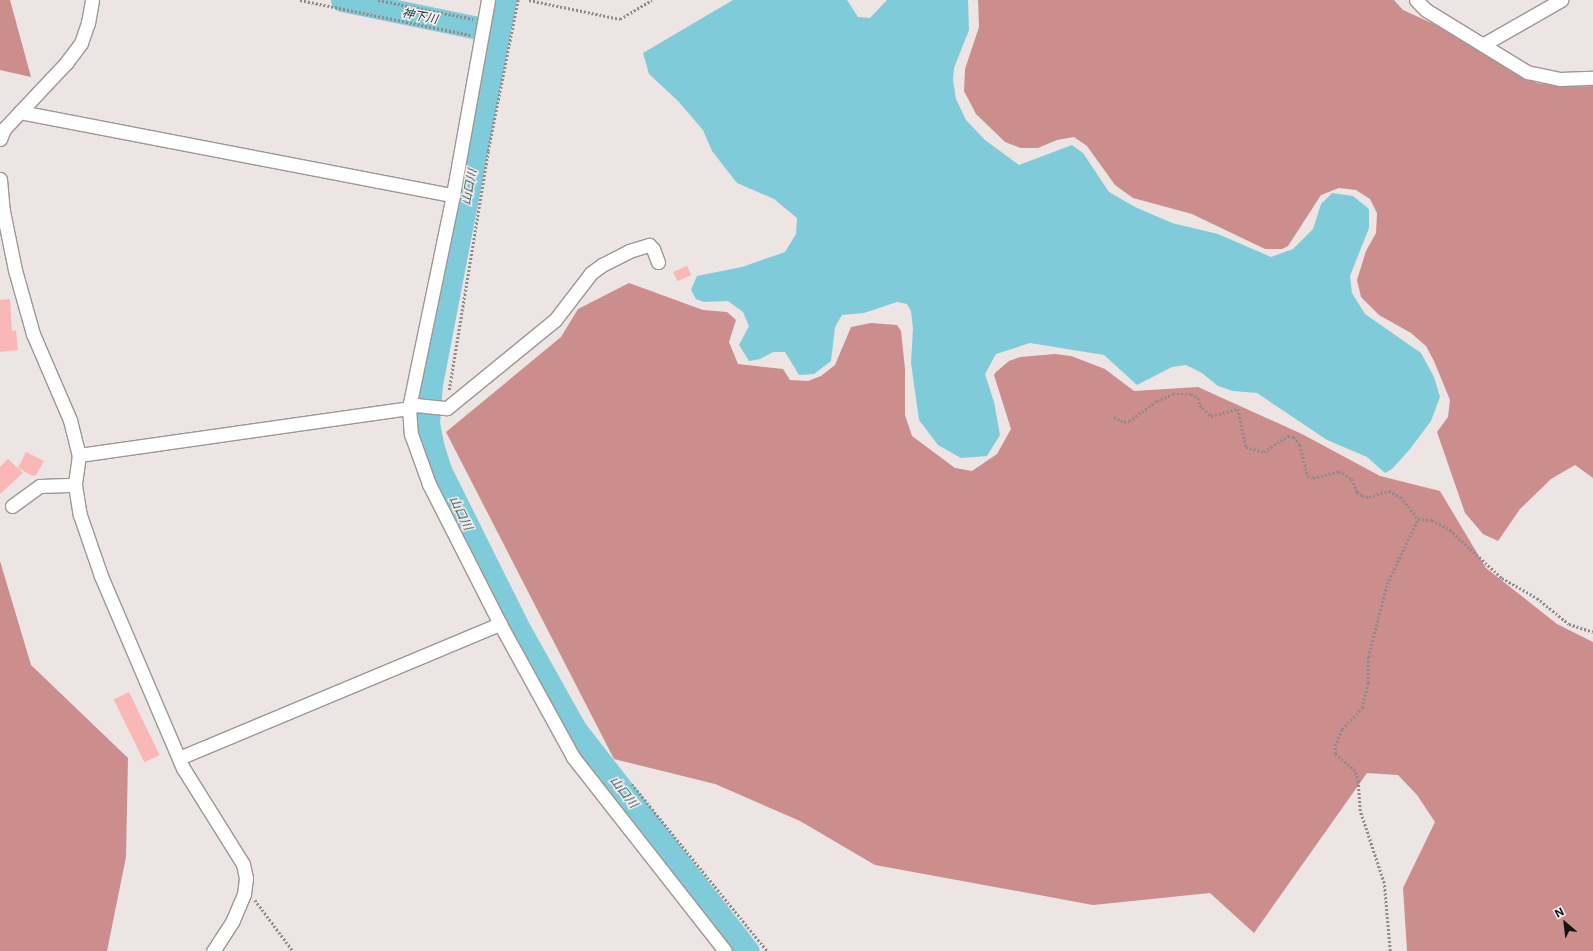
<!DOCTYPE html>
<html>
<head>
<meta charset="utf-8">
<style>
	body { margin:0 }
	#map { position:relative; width:1593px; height:951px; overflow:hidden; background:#ede4e4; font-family:Inter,"Noto Sans JP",sans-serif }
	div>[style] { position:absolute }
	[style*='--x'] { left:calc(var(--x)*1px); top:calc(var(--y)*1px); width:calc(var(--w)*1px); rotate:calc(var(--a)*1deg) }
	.forest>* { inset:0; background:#cc8d8d }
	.water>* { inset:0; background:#80cbd9; transform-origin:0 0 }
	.river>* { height:23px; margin:-11.5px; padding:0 11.5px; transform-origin:11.5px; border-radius:11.5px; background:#80cbd9 }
	.building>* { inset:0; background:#f9b7b6; transform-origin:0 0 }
	.path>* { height:2.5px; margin-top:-1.25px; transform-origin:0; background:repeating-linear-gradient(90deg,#908a8a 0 2px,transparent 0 4px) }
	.roads { filter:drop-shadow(1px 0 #9e9696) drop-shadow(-1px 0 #9e9696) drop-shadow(0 1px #9e9696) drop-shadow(0 -1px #9e9696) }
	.minor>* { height:13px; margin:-6.5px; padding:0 6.5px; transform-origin:6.5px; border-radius:6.5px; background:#fff }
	span { translate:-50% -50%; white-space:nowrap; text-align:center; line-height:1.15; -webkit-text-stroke:3px #fbf2f1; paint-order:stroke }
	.water-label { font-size:12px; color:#163b41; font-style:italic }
	.north { position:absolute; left:1545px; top:903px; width:40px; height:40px; -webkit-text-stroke:3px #fbf2f1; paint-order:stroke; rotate:332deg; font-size:11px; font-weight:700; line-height:16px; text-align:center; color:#161313 }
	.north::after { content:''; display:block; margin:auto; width:14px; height:18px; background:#161313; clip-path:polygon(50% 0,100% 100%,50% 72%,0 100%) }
</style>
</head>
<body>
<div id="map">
	<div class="forest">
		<div style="clip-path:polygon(0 0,10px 0,31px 77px,0 70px)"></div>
		<div style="clip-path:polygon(978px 0,1394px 0,1403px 10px,1436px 25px,1515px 73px,1537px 83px,1568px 87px,1593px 86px,1593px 478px,1575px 465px,1551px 479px,1520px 509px,1498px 541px,1483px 534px,1465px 513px,1437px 432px,1448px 417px,1450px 400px,1434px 361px,1426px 346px,1411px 333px,1379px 315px,1361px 297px,1357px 280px,1366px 251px,1376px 233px,1377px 213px,1370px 199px,1356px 190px,1339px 188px,1321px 195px,1288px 246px,1282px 249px,1265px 249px,1192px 214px,1133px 198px,1115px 185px,1087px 146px,1074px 137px,1057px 140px,1038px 148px,1021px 148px,1005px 142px,976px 114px,964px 91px,965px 69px,979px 27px)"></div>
		<div style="clip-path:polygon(629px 283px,703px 310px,727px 312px,736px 320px,729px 342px,738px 364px,783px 369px,790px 380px,808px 381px,821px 376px,835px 365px,851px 327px,871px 323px,897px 325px,901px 331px,905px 369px,905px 415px,912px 436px,955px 468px,972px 471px,997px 454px,1011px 429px,994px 375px,996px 372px,1009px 361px,1020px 357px,1055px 354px,1071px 356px,1105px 369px,1134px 391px,1198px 387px,1302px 434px,1380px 476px,1440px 491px,1486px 568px,1557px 624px,1593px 642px,1593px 951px,1407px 951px,1403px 888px,1435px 822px,1417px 795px,1398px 775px,1367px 773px,1254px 933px,1210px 893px,1093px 905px,875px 865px,800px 821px,715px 784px,614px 759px,446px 432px,561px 337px,578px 309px)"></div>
		<div style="clip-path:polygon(0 561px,31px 665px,128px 758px,126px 857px,107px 951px,0 951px)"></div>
	</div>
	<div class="water">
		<div style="left:501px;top:0;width:11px;height:25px"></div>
		<div style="clip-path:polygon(733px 0,847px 0,858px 17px,870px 18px,887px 0,968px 0,969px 30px,954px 68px,953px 80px,956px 99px,966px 120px,985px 140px,1019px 165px,1072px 145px,1083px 153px,1109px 192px,1135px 207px,1172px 223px,1218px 234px,1271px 257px,1293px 249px,1313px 229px,1321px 204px,1332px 193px,1353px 196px,1369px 209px,1369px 228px,1350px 276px,1352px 293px,1365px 314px,1421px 353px,1434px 377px,1440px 397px,1431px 421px,1410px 449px,1392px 469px,1385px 473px,1367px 457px,1327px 440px,1257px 393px,1233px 391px,1218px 386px,1202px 373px,1186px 365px,1172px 367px,1137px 385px,1104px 355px,1030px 343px,996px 354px,985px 374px,994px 402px,1000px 435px,987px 456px,961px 458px,938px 445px,919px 420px,911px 363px,913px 329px,911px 311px,907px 304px,897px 302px,864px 313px,842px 315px,835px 327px,831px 361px,814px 374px,799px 375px,785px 352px,773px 352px,760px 359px,749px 361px,739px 345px,749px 326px,743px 312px,728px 301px,704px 302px,696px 299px,691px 290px,697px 276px,742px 267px,785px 252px,796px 234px,797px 218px,774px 199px,737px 183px,712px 151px,703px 130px,678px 101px,649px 74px,643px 53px)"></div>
	</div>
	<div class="river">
		<div style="--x:342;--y:0;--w:159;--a:11.6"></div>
		<div style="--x:505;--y:0;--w:390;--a:100.9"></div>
		<div style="--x:431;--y:383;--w:40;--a:94.3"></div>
		<div style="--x:428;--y:423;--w:25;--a:79"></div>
		<div style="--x:433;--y:448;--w:25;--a:72"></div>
		<div style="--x:441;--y:472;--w:173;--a:63.6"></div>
		<div style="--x:518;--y:627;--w:117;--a:60.8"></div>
		<div style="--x:575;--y:729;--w:281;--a:52.1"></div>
	</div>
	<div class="building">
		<div style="left:687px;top:266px;width:10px;height:15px;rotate:66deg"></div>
		<div style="clip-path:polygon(10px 299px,12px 331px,16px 330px,18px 350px,0 352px,0 300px)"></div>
		<div style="clip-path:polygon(26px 452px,44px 461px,36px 475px,33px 476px,18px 468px)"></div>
		<div style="clip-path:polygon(8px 459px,23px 473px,0 494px,0 467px)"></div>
		<div style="left:129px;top:692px;width:70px;height:17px;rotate:64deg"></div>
	</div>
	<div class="path">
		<div style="--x:300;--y:0;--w:174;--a:11.6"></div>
		<div style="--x:378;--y:0;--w:97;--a:11.3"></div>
		<div style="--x:529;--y:0;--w:93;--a:11.8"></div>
		<div style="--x:620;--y:19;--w:37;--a:-31"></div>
		<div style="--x:449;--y:390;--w:242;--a:-80.7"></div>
		<div style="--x:488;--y:151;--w:154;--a:-78.8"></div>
		<div style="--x:1114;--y:417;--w:11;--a:27"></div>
		<div style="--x:1124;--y:422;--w:5;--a:-11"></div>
		<div style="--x:1129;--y:421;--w:34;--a:-36"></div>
		<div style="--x:1157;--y:401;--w:17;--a:-24"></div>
		<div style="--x:1173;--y:394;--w:18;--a:0"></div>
		<div style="--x:1191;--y:394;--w:8;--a:30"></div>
		<div style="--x:1198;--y:398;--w:7;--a:74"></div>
		<div style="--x:1200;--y:405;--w:16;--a:45"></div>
		<div style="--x:1211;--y:416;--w:28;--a:-15"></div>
		<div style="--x:1238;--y:409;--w:39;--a:78"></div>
		<div style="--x:1246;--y:447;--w:19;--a:16"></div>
		<div style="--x:1264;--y:452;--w:29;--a:-34"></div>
		<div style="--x:1288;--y:436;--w:6;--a:9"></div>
		<div style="--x:1294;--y:437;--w:10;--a:53"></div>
		<div style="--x:1300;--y:445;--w:32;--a:76"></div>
		<div style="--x:1308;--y:476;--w:5;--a:22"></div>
		<div style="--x:1313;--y:478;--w:27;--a:-15"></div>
		<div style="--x:1339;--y:471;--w:15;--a:32"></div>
		<div style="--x:1352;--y:479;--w:14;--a:69"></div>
		<div style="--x:1357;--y:492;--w:6;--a:39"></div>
		<div style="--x:1362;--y:496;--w:7;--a:8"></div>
		<div style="--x:1369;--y:497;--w:21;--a:-17"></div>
		<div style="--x:1389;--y:491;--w:13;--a:27"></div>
		<div style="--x:1401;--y:497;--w:28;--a:52"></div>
		<div style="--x:1418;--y:519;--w:14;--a:4"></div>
		<div style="--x:1432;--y:520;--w:21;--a:29"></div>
		<div style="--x:1450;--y:530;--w:71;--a:42.7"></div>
		<div style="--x:1502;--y:578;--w:40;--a:29.7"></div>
		<div style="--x:1537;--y:598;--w:41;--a:39.1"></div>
		<div style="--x:1569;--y:624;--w:25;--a:18"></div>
		<div style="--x:632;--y:784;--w:215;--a:51"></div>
		<div style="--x:255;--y:900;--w:64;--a:53.3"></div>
		<div style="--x:1390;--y:951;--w:68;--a:-95"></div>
		<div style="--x:1384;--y:883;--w:76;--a:-108.4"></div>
		<div style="--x:1360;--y:811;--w:29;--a:-94"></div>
		<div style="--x:1358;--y:782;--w:11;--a:-105"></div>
		<div style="--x:1355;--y:771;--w:26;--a:-140"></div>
		<div style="--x:1335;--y:754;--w:8;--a:-90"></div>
		<div style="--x:1335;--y:746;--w:18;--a:-68"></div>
		<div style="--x:1342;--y:729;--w:29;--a:-46"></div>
		<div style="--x:1362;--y:708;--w:26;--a:-77"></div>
		<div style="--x:1368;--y:683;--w:26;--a:-90"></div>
		<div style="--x:1368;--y:657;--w:75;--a:-75.4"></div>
		<div style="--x:1387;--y:584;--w:72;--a:-64.5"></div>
	</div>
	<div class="roads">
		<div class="minor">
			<div style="--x:488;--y:0;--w:198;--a:100.2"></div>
			<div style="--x:453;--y:195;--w:217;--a:101.7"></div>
			<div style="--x:409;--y:408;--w:26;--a:86"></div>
			<div style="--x:411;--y:434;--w:53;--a:70.2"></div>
			<div style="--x:429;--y:484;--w:157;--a:63.1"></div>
			<div style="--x:500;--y:624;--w:152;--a:61.2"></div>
			<div style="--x:573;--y:757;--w:246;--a:51.9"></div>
			<div style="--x:1416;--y:0;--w:14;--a:45"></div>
			<div style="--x:1426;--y:10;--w:119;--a:31.5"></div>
			<div style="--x:1527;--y:72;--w:34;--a:12"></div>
			<div style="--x:1560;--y:79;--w:33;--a:-2"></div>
			<div style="--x:1484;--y:44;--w:89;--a:-29.7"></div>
			<div style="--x:20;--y:112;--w:441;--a:10.9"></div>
			<div style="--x:0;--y:139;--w:11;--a:-68"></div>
			<div style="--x:4;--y:129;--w:91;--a:-46.8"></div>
			<div style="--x:66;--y:63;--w:25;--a:-53"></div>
			<div style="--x:81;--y:43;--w:21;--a:-71"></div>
			<div style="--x:88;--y:23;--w:23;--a:-80"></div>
			<div style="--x:0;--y:179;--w:32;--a:85"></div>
			<div style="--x:3;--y:211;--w:60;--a:78.5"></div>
			<div style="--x:15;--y:270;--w:66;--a:74.3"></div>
			<div style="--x:33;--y:334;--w:94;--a:66.7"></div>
			<div style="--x:70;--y:420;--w:36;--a:76"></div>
			<div style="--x:79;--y:455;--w:30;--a:98"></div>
			<div style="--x:75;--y:485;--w:30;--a:81"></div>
			<div style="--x:80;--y:515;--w:65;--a:71"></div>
			<div style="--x:101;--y:576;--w:209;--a:66.9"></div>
			<div style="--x:183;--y:768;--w:113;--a:58"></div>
			<div style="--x:243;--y:864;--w:14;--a:78"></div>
			<div style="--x:246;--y:878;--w:16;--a:97"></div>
			<div style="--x:244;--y:894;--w:30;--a:113"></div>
			<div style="--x:232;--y:922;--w:35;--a:123"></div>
			<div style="--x:79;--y:455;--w:333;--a:-8.1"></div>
			<div style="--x:409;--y:408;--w:8;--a:-23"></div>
			<div style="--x:416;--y:405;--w:31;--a:6"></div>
			<div style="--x:447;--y:408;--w:139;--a:-39.2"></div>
			<div style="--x:555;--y:320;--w:59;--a:-52.5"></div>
			<div style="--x:591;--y:273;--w:14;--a:-36"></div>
			<div style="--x:602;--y:265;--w:30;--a:-27"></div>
			<div style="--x:629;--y:251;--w:21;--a:-17"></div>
			<div style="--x:649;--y:245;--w:6;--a:45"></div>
			<div style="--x:653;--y:249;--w:14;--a:69"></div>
			<div style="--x:12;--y:506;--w:34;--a:-36"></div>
			<div style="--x:40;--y:486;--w:35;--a:-2"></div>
			<div style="--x:179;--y:758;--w:348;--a:-22.7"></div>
		</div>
	</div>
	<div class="water-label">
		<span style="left:420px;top:16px;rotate:11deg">神下川</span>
		<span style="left:469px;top:187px;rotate:-79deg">山口川</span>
		<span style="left:461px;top:513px;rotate:64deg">山口川</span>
		<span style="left:624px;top:792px;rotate:52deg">山口川</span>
	</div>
	<div class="north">N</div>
</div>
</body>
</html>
